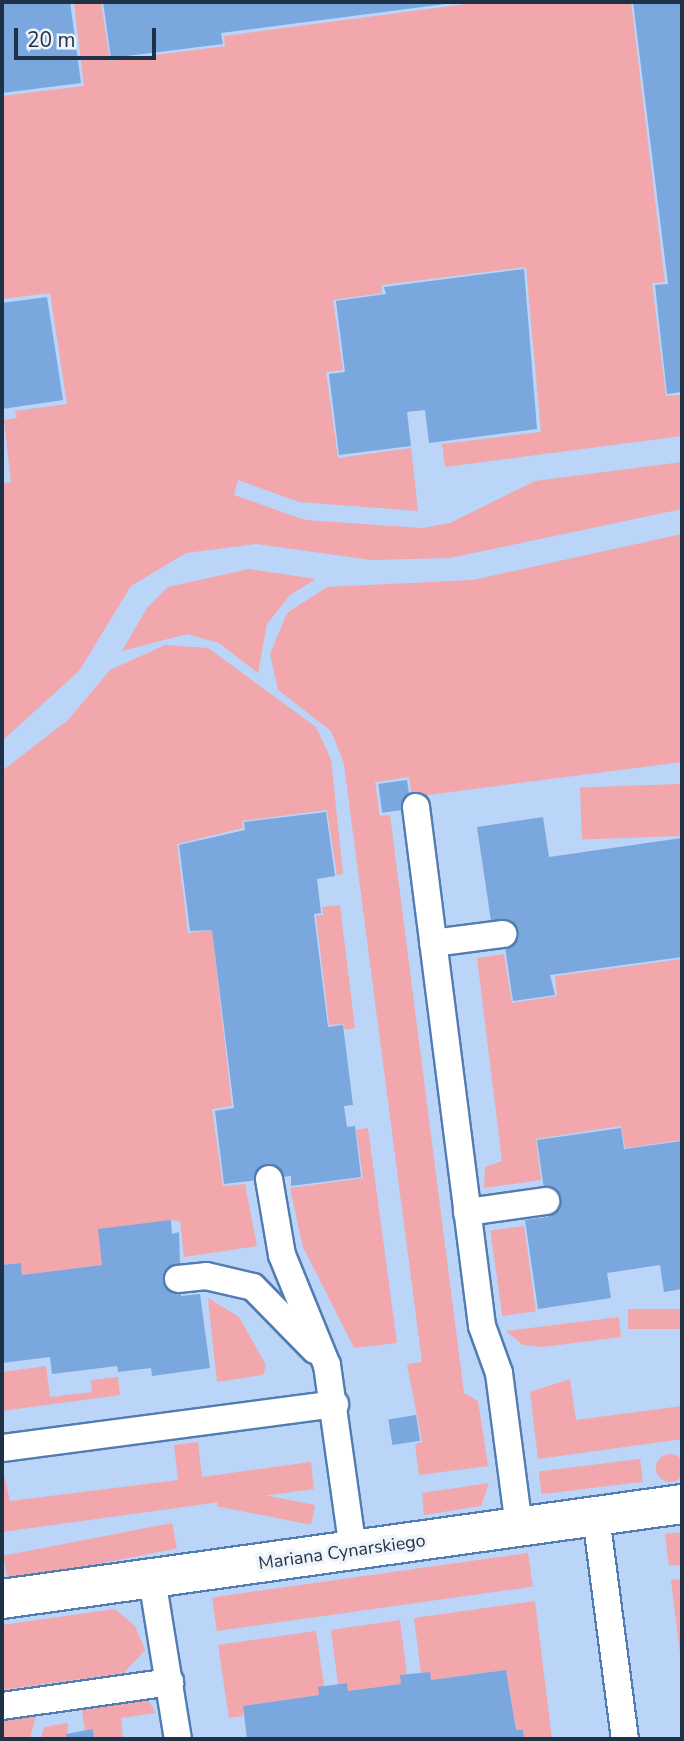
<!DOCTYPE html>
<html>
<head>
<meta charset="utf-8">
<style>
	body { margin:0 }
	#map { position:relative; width:684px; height:1741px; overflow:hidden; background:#bad5f8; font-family:"Nunito Sans",sans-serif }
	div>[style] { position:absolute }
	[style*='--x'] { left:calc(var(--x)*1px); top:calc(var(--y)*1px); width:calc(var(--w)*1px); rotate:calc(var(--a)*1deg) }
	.green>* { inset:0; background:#f1a7ac; transform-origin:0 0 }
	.round { border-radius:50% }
	.building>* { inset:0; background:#7aa7de; transform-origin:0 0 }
	.roads { filter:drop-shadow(2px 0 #527db1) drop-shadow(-2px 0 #527db1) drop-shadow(0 2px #527db1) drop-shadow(0 -2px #527db1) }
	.service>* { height:26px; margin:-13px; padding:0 13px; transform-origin:13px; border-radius:13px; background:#fff }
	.minor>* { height:38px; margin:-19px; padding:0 19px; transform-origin:19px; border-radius:19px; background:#fff }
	span { translate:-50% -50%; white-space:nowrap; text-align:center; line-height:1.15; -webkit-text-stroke:7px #eff4fa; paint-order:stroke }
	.street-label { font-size:18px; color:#1f3147 }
	.frame { position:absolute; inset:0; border:4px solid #1f3147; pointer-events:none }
	.scale { position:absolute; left:14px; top:28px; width:142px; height:32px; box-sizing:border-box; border:4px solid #1f3147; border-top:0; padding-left:9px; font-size:21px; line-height:24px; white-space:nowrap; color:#1f3147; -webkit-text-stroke:5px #eff4fa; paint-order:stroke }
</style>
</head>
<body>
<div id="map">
	<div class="green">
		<div style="clip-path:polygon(74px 2px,101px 2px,110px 61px,225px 46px,224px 36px,481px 2px,631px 2px,665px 282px,652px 283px,666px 396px,682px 395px,682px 436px,445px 467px,442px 444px,541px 432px,526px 267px,382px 285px,382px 293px,333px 300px,343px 370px,326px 372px,338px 458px,411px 448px,418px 511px,299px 502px,238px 480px,234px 495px,305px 520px,422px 528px,450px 523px,535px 481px,682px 462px,682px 509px,450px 558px,372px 560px,256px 544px,186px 553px,131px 586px,79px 671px,2px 741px,2px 484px,11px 482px,4px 420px,17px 418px,15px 411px,67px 404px,50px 293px,2px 299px,2px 96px,84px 86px)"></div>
		<div style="clip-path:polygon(682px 534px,682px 762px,412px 797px,409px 777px,375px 782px,380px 816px,390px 815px,464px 1393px,478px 1401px,488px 1466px,419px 1475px,415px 1444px,422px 1442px,407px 1364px,422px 1362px,344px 764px,331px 731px,278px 690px,270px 654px,287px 613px,327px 587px,473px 580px)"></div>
		<div style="clip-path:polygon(249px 569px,316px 579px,290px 595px,267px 624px,258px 673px,219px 643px,187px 634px,122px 651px,147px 608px,168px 587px)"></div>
		<div style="clip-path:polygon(165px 645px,208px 648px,316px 727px,331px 759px,343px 874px,337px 875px,327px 810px,242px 821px,243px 828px,177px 844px,188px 933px,212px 930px,232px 1106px,212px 1109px,223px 1186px,245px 1184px,257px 1246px,184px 1257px,180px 1221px,171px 1220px,102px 1265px,22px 1275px,21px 1263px,2px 1265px,2px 771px,68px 720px,110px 670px)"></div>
		<div style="left:680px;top:784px;width:52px;height:100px;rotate:88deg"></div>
		<div style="clip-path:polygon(340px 905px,355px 1028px,345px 1030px,344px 1024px,329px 1025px,316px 916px,323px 915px,322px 907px)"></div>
		<div style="clip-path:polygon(504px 954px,512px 1003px,557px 996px,555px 976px,682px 959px,682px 1140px,625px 1148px,621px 1126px,536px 1139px,541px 1180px,484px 1188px,485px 1167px,502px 1161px,477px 958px)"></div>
		<div style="clip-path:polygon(368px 1128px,397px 1343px,354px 1348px,303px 1247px,290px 1188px,363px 1178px,356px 1130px)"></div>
		<div style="left:524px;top:1226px;width:86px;height:34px;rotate:82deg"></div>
		<div style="clip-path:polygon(208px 1298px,239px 1317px,266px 1365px,263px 1375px,217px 1382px)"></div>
		<div style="left:682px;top:1309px;width:20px;height:54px;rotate:90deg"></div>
		<div style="clip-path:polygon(619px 1317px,621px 1337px,543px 1347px,523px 1345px,506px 1331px)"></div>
		<div style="clip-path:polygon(46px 1366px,50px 1397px,92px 1392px,91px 1380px,118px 1377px,120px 1395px,2px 1411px,2px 1372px)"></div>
		<div style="clip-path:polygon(570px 1379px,576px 1420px,682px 1406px,682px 1439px,538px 1459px,530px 1392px)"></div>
		<div style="clip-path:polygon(198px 1442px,202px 1477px,311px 1462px,314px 1489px,2px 1532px,2px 1467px,10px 1501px,178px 1480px,174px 1445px)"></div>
		<div class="round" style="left:656px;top:1454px;width:28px;height:28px"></div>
		<div style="left:640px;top:1459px;width:23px;height:102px;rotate:83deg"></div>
		<div style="clip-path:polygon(489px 1483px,481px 1506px,424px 1515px,422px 1493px)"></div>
		<div style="left:315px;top:1505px;width:20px;height:96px;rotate:101deg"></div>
		<div style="left:172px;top:1523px;width:26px;height:172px;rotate:79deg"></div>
		<div style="clip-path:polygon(682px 1532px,682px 1565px,669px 1566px,665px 1534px)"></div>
		<div style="left:528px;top:1553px;width:34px;height:319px;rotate:82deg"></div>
		<div style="clip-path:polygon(682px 1579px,682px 1671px,671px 1580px)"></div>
		<div style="clip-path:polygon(535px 1601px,552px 1739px,524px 1739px,523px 1730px,516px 1730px,506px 1670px,431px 1680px,429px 1672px,421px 1673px,414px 1618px)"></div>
		<div style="clip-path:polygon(115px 1609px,135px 1626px,145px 1650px,124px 1673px,2px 1690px,2px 1625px)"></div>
		<div style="clip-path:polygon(400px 1620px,407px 1675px,401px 1684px,348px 1691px,347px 1683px,338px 1684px,331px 1630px)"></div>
		<div style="clip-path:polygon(316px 1631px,324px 1686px,319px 1695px,243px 1706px,243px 1716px,229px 1718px,218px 1645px)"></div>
		<div style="clip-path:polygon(148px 1700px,156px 1713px,121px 1718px,123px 1739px,94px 1739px,93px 1729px,85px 1731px,82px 1710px)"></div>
		<div style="clip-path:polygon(36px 1715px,30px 1739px,2px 1739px,2px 1720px)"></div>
		<div style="clip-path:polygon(68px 1723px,67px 1739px,41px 1739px,44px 1727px)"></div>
	</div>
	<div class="building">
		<div style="clip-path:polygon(2px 2px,70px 2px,81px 83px,2px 93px)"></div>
		<div style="clip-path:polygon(103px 2px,453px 2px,453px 3px,221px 33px,223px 44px,111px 58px)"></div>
		<div style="clip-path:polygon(633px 2px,682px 2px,682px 392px,667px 394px,655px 285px,668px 284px)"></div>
		<div style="clip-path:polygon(524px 269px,537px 429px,429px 443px,425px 410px,407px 412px,411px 446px,339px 455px,329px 374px,345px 372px,336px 301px,386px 294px,384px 287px)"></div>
		<div style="clip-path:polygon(47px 297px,63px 400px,2px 409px,2px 303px)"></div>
		<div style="left:407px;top:780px;width:29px;height:29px;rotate:82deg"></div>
		<div style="clip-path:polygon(326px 812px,335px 876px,317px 879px,321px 913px,314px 914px,328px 1027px,343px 1025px,353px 1105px,344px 1106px,347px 1127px,355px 1126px,361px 1177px,291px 1186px,291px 1176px,224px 1184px,215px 1111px,234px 1108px,212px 930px,190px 931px,179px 845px,245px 830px,244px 822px)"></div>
		<div style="clip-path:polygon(543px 817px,549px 857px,682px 838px,682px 957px,550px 975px,555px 995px,513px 1001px,501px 920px,491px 921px,477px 827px)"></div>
		<div style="clip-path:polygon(621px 1128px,624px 1149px,682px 1141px,682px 1289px,664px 1292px,660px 1265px,607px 1273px,611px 1298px,538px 1309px,525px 1220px,548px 1217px,537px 1140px)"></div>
		<div style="clip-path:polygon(171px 1220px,172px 1234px,179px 1232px,181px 1296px,200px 1294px,210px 1368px,152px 1376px,151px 1368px,118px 1372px,117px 1366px,52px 1374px,50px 1357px,2px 1363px,2px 1265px,21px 1263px,22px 1275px,102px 1265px,98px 1229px)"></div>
		<div style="left:416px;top:1415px;width:26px;height:28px;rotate:81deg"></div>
		<div style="clip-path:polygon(506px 1670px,516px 1730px,523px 1730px,524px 1739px,247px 1739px,243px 1706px,319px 1695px,318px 1687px,347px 1683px,348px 1691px,401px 1684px,400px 1675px,430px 1672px,431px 1680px)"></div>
		<div style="clip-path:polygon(93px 1729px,94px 1739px,67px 1739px,66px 1734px)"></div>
	</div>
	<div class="roads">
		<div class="service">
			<div style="--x:416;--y:807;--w:523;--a:82.75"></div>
			<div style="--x:482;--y:1326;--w:50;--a:70.1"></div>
			<div style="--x:499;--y:1373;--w:156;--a:82.6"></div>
			<div style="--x:433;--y:943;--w:71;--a:-7.3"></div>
			<div style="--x:269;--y:1179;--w:77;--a:80.3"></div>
			<div style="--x:282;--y:1255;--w:119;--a:67.8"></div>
			<div style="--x:327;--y:1365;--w:188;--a:82"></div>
			<div style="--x:467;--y:1212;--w:80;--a:-7.9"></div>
			<div style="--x:178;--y:1279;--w:28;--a:-6"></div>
			<div style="--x:206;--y:1276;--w:48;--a:13.2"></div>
			<div style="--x:253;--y:1287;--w:88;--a:45.5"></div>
			<div style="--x:2;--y:1448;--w:336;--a:-7.5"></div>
			<div style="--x:596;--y:1516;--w:225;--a:82.6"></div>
			<div style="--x:152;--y:1579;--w:162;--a:80.8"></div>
			<div style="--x:2;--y:1706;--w:170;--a:-8.1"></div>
		</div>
		<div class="minor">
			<div style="--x:2;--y:1599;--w:687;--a:-7.95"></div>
		</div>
	</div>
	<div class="street-label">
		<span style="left:342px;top:1552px;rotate:-8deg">Mariana Cynarskiego</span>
	</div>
	<div class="frame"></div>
	<div class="scale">20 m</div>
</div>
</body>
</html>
